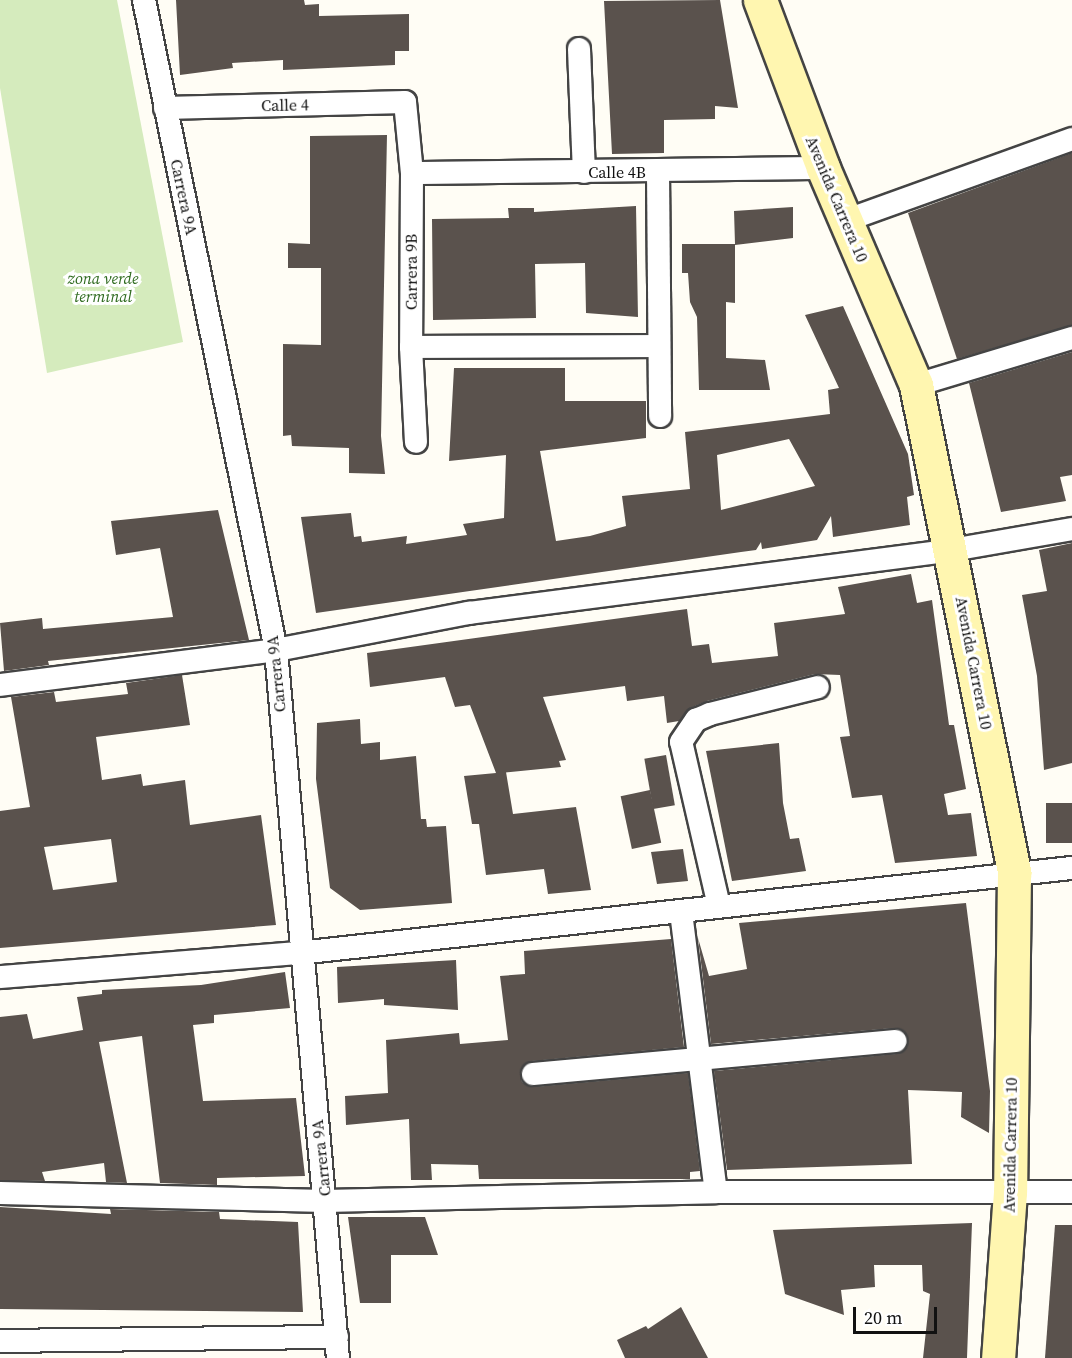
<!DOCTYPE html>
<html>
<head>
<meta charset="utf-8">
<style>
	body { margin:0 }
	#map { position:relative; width:1072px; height:1358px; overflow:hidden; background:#fffdf5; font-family:"Source Serif 4",serif }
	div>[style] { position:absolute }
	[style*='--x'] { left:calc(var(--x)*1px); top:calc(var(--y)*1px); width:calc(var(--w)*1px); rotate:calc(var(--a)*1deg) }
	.green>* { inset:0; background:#d5ebbd }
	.building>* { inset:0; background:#5a524d; transform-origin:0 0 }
	.roads { filter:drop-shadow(2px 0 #444) drop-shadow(-2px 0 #444) drop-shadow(0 2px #444) drop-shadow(0 -2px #444) }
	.minor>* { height:22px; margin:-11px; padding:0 11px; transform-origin:11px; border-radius:11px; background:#fff }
	.secondary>* { height:33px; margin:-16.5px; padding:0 16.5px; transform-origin:16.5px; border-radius:16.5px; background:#fff6b0 }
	span { translate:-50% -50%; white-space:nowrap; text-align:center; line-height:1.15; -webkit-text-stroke:6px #fff; paint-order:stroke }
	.street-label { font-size:16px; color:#111 }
	.park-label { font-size:16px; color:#2f6b1f; font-style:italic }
	.scale { position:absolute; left:853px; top:1307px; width:84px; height:27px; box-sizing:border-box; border:3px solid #111; border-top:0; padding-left:8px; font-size:18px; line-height:21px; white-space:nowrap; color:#111; -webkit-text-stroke:4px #fff; paint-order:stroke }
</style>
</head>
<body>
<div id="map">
	<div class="green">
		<div style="clip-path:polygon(0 0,117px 0,183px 342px,47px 373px,0 88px)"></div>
	</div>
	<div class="building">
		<div style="clip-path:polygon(176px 0,304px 0,305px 5px,319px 4px,319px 16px,409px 14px,409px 51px,395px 51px,395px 65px,283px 70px,283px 60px,232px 63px,233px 68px,180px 75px)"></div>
		<div style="clip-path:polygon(720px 0,738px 108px,715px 106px,715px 119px,664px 120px,664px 153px,612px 154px,604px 1px)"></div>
		<div style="clip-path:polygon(387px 135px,381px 436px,385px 474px,349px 473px,349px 448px,292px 446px,291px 435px,283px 436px,283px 344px,321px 345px,321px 268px,288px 268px,288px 243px,310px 244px,310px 136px)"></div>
		<div style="clip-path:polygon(1072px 153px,1072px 325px,957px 359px,908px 213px)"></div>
		<div style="clip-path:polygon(636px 206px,638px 317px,586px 313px,585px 263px,535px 264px,536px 318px,433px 320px,432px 219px,509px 218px,508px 208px,534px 208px,534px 212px)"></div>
		<div style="clip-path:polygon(793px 207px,793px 238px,735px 245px,735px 303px,726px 302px,726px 358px,765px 360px,770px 390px,699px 390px,697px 317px,690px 302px,688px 273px,682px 273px,682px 244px,735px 244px,734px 211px)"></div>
		<div style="clip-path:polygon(evenodd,843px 306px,908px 454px,914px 495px,907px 497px,910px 525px,833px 537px,831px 516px,817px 540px,762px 549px,761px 542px,756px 550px,741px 552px,316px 613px,301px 517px,351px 513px,354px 537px,361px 536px,362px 542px,407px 536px,406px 544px,467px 535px,463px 524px,504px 518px,506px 455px,449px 461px,454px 368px,565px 368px,565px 401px,646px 401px,646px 438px,540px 451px,556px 541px,590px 536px,626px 526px,622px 496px,690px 489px,685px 432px,830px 414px,828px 390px,839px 388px,805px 315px,843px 306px,789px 439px,815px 486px,721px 510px,717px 455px,789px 439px)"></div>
		<div style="clip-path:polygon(1072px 352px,1072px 475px,1060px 477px,1066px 501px,1001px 512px,969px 383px)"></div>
		<div style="clip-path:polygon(218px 510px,249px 640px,48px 661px,49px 665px,4px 671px,0 623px,42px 618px,43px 629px,173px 617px,160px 548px,116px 555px,111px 521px)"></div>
		<div style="clip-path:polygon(1072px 543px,1072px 763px,1044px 770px,1037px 676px,1022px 595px,1047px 591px,1039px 550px)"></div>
		<div style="clip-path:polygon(911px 574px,917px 603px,932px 600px,949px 725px,954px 725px,966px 789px,944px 794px,948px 815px,971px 813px,977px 856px,895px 863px,882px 795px,852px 798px,840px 737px,850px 736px,840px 675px,815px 674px,707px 701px,690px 708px,679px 721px,667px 723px,664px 696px,627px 701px,625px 686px,543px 697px,566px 760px,559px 761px,561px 767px,501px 773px,506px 772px,513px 814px,576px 807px,591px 890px,548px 894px,544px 869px,486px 875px,479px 824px,472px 824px,464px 776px,496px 773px,470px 705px,455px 707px,445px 677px,370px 687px,367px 653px,687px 609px,692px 646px,709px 644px,712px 663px,778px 656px,774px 623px,845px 614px,838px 587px)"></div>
		<div style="clip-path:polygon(evenodd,182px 675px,190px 725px,96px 737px,102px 780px,141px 774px,143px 786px,185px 780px,190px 825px,261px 815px,276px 925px,0 948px,0 811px,30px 807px,11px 697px,54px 692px,56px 702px,128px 694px,126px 683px,182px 675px,111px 839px,117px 882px,53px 890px,44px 847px,111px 839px)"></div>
		<div style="clip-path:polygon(360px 719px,361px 744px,380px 742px,380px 760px,416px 756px,421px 819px,426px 819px,427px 827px,446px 826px,452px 903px,360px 910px,330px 888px,316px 779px,317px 723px)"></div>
		<div style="clip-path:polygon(779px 743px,783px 803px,790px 839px,799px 838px,806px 871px,732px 881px,706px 751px)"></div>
		<div style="left:666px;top:755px;width:51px;height:22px;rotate:80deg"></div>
		<div style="left:650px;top:790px;width:54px;height:30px;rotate:78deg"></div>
		<div style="left:1072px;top:803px;width:40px;height:26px;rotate:90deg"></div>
		<div style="clip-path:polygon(683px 849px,688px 881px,657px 884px,651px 852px)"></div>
		<div style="clip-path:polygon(966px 903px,990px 1091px,989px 1133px,961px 1117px,962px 1092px,908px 1090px,912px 1164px,727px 1170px,714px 1071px,896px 1054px,907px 1047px,908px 1039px,894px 1028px,711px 1044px,698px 938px,709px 976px,747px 969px,739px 923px)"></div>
		<div style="clip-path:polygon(671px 939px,684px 1047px,532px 1061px,520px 1075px,522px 1082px,534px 1087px,688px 1073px,700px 1171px,690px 1172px,690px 1179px,479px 1179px,478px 1165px,431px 1164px,432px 1180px,411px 1180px,409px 1119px,346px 1125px,345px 1096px,388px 1093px,386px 1040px,459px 1033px,460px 1044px,508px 1040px,500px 976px,525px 974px,524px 951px)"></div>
		<div style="clip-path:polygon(456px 960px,458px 1010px,384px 1005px,384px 999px,338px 1003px,337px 967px)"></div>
		<div style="clip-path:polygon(285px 972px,290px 1008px,214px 1015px,214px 1023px,193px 1025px,203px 1101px,296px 1098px,305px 1176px,217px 1178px,217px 1185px,160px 1183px,142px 1036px,99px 1042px,127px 1183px,106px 1182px,104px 1163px,42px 1172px,45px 1181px,0 1180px,0 1017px,27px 1014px,33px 1039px,83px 1030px,77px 997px,102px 994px,102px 990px,201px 985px)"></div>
		<div style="clip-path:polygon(0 1207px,111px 1214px,110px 1209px,219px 1212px,220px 1219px,298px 1222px,303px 1312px,0 1309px)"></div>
		<div style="clip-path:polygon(348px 1217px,425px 1217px,438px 1255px,391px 1255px,391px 1303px,360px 1303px)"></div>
		<div style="clip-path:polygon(972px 1223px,967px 1358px,923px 1358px,930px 1294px,923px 1291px,922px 1265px,874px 1265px,875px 1287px,841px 1290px,844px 1315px,785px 1294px,773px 1230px)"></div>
		<div style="clip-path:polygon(1055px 1225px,1072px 1225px,1072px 1358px,1045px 1358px)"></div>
		<div style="clip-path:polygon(681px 1307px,708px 1358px,625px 1358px,617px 1340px,646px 1326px,648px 1329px)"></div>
	</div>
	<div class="roads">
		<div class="minor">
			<div style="--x:144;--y:0;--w:663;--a:78.52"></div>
			<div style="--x:276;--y:650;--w:711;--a:85"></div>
			<div style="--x:579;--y:49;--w:123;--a:87.7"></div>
			<div style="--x:165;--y:108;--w:240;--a:-1.4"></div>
			<div style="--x:405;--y:102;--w:71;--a:84.4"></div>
			<div style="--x:412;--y:173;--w:174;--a:90.3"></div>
			<div style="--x:411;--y:347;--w:95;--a:87"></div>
			<div style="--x:658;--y:172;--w:244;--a:89.5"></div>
			<div style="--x:412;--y:173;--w:411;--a:-0.7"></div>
			<div style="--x:847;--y:220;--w:239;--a:-19.8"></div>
			<div style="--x:411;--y:347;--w:245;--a:-0.2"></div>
			<div style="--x:916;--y:385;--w:163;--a:-16.8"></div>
			<div style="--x:0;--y:685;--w:278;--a:-7.2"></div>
			<div style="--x:276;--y:650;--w:197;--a:-10.9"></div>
			<div style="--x:469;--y:613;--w:487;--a:-7.4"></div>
			<div style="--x:952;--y:550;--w:122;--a:-9.9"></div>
			<div style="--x:719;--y:906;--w:168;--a:-103"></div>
			<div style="--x:681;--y:742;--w:27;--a:-56"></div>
			<div style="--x:696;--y:720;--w:15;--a:-23"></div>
			<div style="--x:710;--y:714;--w:111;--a:-14"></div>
			<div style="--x:681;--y:912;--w:282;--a:82.9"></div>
			<div style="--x:0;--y:977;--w:300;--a:-4.6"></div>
			<div style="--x:299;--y:953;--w:778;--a:-6.28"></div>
			<div style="--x:533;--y:1074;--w:364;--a:-5.2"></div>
			<div style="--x:0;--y:1193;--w:325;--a:1.4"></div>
			<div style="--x:325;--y:1201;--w:391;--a:-1.3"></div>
			<div style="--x:716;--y:1192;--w:356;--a:0"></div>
			<div style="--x:0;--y:1341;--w:337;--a:-0.7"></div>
		</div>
		<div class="secondary">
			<div style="--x:760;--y:0;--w:179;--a:69.4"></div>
			<div style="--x:823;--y:168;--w:236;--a:66.8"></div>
			<div style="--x:916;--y:385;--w:498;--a:78.6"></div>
			<div style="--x:1014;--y:873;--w:319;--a:90.7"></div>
			<div style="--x:1010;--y:1192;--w:166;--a:94.1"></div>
		</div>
	</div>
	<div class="street-label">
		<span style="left:285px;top:105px;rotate:-1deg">Calle 4</span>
		<span style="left:617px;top:172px">Calle 4B</span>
		<span style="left:184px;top:197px;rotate:78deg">Carrera 9A</span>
		<span style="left:837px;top:199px;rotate:67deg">Avenida Carrera 10</span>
		<span style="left:411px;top:272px;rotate:-90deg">Carrera 9B</span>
		<span style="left:974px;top:663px;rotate:79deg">Avenida Carrera 10</span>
		<span style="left:276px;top:674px;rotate:-96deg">Carrera 9A</span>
		<span style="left:1010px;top:1145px;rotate:-89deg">Avenida Carrera 10</span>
		<span style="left:321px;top:1158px;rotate:-96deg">Carrera 9A</span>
	</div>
	<div class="park-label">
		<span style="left:103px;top:287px">zona verde<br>terminal</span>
	</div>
	<div class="scale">20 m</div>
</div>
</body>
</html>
